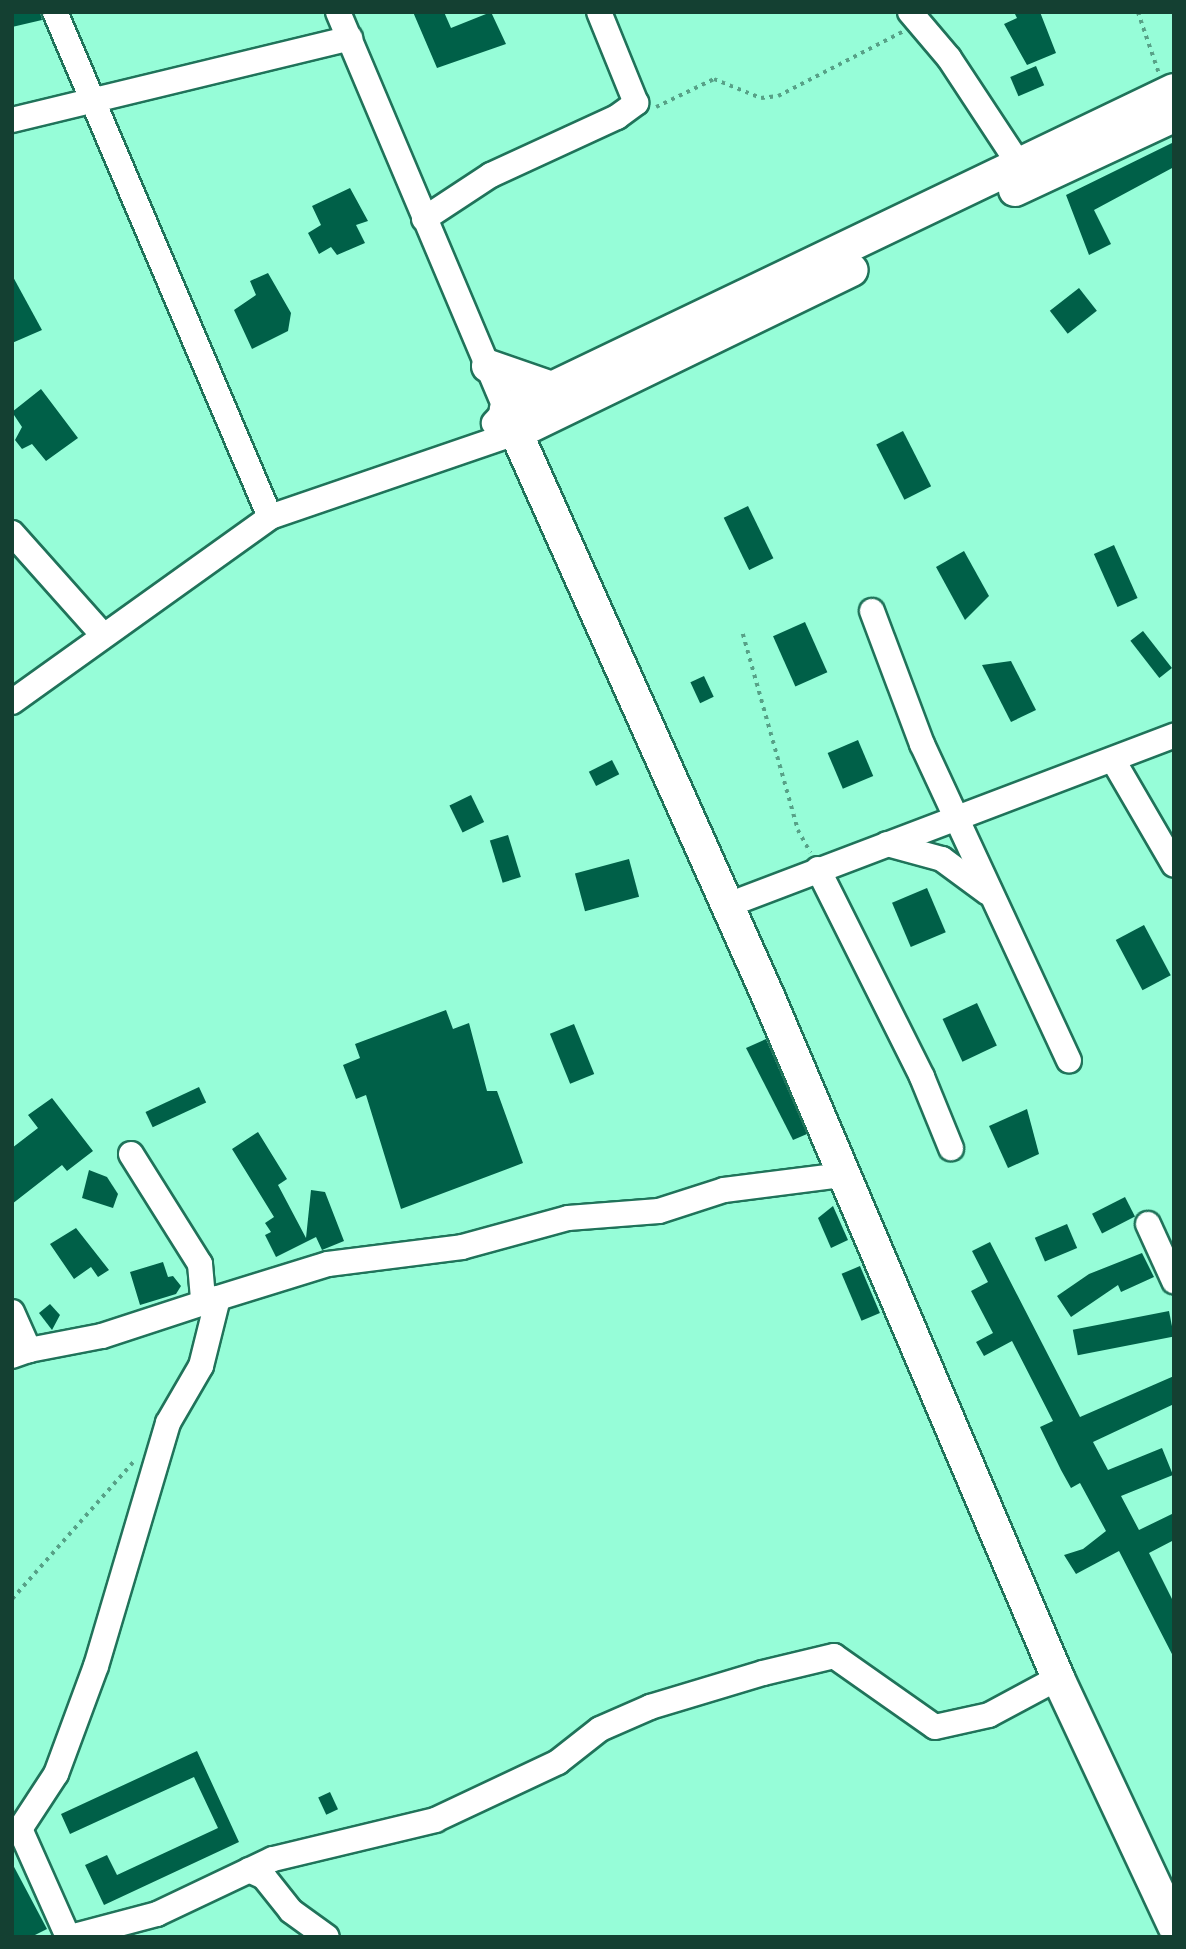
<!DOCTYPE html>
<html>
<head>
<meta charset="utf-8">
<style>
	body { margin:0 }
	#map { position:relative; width:1186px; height:1949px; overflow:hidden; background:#96fdd8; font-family:Roboto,sans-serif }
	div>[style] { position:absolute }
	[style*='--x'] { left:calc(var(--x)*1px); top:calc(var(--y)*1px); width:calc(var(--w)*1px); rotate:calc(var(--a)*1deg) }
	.building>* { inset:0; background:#006048; transform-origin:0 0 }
	.path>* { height:3.5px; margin-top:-1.75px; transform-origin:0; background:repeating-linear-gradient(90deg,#57a187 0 3.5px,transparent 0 8.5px) }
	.roads { filter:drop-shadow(2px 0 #20735a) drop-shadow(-2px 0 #20735a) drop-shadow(0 2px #20735a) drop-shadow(0 -2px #20735a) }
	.minor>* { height:24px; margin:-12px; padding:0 12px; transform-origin:12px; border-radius:12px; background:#fff }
	.major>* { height:32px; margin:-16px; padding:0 16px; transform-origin:16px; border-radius:16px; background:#fff }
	span { translate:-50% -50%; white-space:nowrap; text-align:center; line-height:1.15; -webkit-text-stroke:7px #fff; paint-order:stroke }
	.frame { position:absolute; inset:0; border:14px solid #144032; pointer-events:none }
</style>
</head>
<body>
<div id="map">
	<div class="building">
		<div style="clip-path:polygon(12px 12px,40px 12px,42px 20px,12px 27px)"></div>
		<div style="clip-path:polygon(413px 12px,444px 12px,451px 28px,491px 12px,506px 44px,437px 68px)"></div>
		<div style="clip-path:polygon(1014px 12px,1040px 12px,1056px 53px,1027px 65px,1004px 24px,1017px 18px)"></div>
		<div style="left:1036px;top:66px;width:21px;height:28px;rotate:67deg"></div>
		<div style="clip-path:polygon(1174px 142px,1174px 167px,1094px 210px,1111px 244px,1089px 255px,1066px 195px)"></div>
		<div style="clip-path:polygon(350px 188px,368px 221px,356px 225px,365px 243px,337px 255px,331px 247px,319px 254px,308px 233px,321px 225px,312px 206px)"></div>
		<div style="clip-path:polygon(268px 273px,291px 313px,288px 331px,252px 349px,234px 310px,256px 295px,250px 281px)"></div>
		<div style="clip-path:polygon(12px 275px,42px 330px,12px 343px)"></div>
		<div style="left:1079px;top:288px;width:29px;height:37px;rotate:52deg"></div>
		<div style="clip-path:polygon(41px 389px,78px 438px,46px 461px,32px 444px,22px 449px,15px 440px,22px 427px,12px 412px)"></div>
		<div style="left:903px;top:431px;width:62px;height:30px;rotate:63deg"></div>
		<div style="left:748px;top:506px;width:58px;height:27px;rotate:64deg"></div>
		<div style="left:1114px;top:545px;width:58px;height:22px;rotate:66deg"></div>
		<div style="clip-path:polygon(964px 551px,989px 596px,965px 620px,936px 567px)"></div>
		<div style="left:805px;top:622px;width:55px;height:35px;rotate:66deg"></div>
		<div style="left:1143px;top:631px;width:47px;height:16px;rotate:52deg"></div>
		<div style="clip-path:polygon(1011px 661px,1036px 710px,1011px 722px,982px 665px)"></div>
		<div style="left:704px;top:676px;width:23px;height:15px;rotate:65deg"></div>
		<div style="left:858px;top:740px;width:39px;height:33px;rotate:67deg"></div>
		<div style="left:612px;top:760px;width:16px;height:26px;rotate:63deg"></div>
		<div style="left:471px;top:795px;width:30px;height:24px;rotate:64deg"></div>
		<div style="left:508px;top:835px;width:44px;height:19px;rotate:73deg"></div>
		<div style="left:629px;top:859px;width:39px;height:56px;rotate:75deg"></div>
		<div style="left:927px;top:888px;width:48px;height:38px;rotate:67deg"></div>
		<div style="left:1144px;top:925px;width:57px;height:32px;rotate:62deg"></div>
		<div style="left:977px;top:1003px;width:47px;height:38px;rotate:65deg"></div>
		<div style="clip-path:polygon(446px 1010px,453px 1029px,469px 1023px,487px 1091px,497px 1091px,523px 1163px,401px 1209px,366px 1095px,356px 1099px,343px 1065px,360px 1058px,355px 1044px)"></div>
		<div style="left:574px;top:1024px;width:54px;height:26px;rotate:68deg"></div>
		<div style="clip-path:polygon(766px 1039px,807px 1134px,793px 1140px,746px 1048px)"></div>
		<div style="left:199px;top:1087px;width:17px;height:59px;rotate:65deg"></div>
		<div style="clip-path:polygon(52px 1098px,93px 1151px,67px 1171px,62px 1165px,12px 1204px,12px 1148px,38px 1128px,28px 1115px)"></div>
		<div style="clip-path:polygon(1027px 1109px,1039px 1154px,1008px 1168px,989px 1126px)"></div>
		<div style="clip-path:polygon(258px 1132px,287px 1179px,278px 1185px,306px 1238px,311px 1190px,325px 1192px,344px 1241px,322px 1250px,316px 1237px,276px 1257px,265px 1235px,271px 1232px,265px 1223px,274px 1217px,232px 1149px)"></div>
		<div style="clip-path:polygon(89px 1170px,107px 1177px,118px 1194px,113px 1208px,82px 1198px)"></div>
		<div style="left:1125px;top:1197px;width:22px;height:37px;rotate:63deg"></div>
		<div style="clip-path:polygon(833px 1206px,848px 1240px,831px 1248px,818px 1218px)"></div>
		<div style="left:1067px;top:1224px;width:26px;height:35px;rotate:67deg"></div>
		<div style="clip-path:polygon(76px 1228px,109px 1270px,98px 1277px,91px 1267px,74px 1279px,50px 1244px)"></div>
		<div style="clip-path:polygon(990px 1242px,1080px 1417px,1174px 1376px,1174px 1404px,1093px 1442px,1108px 1470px,1162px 1448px,1173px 1475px,1121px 1496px,1139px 1530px,1174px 1513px,1174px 1540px,1149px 1553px,1174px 1603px,1174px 1658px,1119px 1551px,1076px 1574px,1064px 1555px,1083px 1549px,1106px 1531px,1080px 1483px,1071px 1488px,1061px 1470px,1040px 1427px,1053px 1421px,1012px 1341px,984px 1356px,976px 1342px,993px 1333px,971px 1291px,988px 1282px,972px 1251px)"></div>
		<div style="clip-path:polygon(1142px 1253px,1154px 1277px,1121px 1292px,1118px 1285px,1071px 1317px,1057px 1296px,1089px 1274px)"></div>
		<div style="clip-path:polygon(163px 1262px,168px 1277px,173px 1276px,181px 1286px,176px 1294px,140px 1305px,130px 1272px)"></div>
		<div style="left:860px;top:1266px;width:51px;height:20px;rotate:67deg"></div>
		<div style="clip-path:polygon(50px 1304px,60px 1315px,52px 1330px,39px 1313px)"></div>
		<div style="left:1169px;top:1311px;width:26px;height:98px;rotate:79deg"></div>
		<div style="clip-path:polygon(197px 1751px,239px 1842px,104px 1905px,85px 1865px,107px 1855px,117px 1875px,218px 1828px,194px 1777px,70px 1834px,61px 1814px)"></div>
		<div style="left:330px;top:1792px;width:19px;height:13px;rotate:65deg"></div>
		<div style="clip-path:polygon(12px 1863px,47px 1929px,31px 1937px,12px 1937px)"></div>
	</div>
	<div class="path">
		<div style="--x:1138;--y:12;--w:65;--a:71"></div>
		<div style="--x:656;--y:107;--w:64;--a:-25.8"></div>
		<div style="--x:714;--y:79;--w:51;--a:22"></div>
		<div style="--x:761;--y:98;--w:17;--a:-7"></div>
		<div style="--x:778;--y:96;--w:140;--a:-27.3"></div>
		<div style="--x:743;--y:634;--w:204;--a:74.3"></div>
		<div style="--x:798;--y:830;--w:26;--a:61"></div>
		<div style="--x:12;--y:1599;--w:184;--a:-48.5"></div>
	</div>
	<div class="roads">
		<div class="minor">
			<div style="--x:55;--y:12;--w:549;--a:66.94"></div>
			<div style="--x:338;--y:12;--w:432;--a:67.1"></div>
			<div style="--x:506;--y:410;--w:18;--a:133"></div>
			<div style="--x:910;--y:12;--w:60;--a:49.7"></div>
			<div style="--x:949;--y:58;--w:127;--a:56.6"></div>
			<div style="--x:12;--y:120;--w:348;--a:-13.6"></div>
			<div style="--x:424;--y:219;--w:80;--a:-33.3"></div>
			<div style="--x:491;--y:175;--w:139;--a:-24.7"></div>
			<div style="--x:617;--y:117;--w:24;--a:-36"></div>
			<div style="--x:636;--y:103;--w:98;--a:-112.1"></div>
			<div style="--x:12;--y:533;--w:137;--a:48.3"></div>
			<div style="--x:872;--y:611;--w:142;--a:69.4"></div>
			<div style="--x:922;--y:744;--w:349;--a:65.1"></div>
			<div style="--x:12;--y:702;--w:317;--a:-35.6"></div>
			<div style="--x:270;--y:517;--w:260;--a:-18.9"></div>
			<div style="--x:1113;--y:760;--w:121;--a:59.8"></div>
			<div style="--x:887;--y:844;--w:57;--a:15.3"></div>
			<div style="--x:942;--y:859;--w:57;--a:36.5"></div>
			<div style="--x:818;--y:869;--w:233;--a:63.4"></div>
			<div style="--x:922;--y:1077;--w:77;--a:67.8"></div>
			<div style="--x:728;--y:905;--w:477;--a:-20.8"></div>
			<div style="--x:131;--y:1154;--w:130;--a:57.9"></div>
			<div style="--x:200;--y:1264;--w:36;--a:85"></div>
			<div style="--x:1148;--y:1224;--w:63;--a:65.5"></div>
			<div style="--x:218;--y:1298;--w:115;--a:-17.2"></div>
			<div style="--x:328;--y:1264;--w:135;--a:-7.2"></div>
			<div style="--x:462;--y:1247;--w:110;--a:-15.3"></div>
			<div style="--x:568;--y:1218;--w:91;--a:-4.4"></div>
			<div style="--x:659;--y:1211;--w:68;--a:-17.9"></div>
			<div style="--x:724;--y:1190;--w:120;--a:-7.2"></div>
			<div style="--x:12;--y:1312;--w:42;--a:65.9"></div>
			<div style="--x:29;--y:1350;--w:18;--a:161"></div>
			<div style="--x:29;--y:1350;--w:74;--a:-10.9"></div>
			<div style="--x:102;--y:1336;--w:122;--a:-18.1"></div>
			<div style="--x:218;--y:1298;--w:70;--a:104"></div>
			<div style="--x:201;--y:1366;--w:66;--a:120.1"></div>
			<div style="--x:168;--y:1423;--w:253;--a:106.5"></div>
			<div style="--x:96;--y:1666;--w:115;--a:110.3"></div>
			<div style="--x:56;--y:1774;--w:66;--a:123.2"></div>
			<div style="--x:20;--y:1829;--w:118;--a:66"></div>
			<div style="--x:249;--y:1870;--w:17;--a:25"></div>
			<div style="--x:264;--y:1877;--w:43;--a:51.5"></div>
			<div style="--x:291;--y:1911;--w:44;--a:35.8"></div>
			<div style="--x:70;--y:1937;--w:90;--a:-14.8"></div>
			<div style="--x:157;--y:1914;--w:128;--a:-25.4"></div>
			<div style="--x:273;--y:1859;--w:167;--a:-13.5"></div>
			<div style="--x:435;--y:1820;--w:136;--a:-25.2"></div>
			<div style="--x:558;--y:1762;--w:53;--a:-38.2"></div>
			<div style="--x:600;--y:1729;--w:55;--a:-23.7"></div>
			<div style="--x:650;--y:1707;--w:118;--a:-16.7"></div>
			<div style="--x:763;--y:1673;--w:73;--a:-13.5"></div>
			<div style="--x:834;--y:1656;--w:123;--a:35.1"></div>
			<div style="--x:935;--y:1727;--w:55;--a:-12.5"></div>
			<div style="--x:989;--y:1715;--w:78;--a:-28.2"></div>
		</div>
		<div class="major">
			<div style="--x:1174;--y:90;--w:741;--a:154.4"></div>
			<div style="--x:506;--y:410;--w:642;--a:65.91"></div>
			<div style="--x:768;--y:996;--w:741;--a:66.96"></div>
			<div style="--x:1058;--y:1678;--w:274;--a:64.9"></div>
			<div style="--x:1015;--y:190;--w:175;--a:-25"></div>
			<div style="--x:488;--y:366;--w:68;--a:19"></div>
			<div style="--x:516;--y:433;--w:373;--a:-25.9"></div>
		</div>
	</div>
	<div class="frame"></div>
</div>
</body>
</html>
